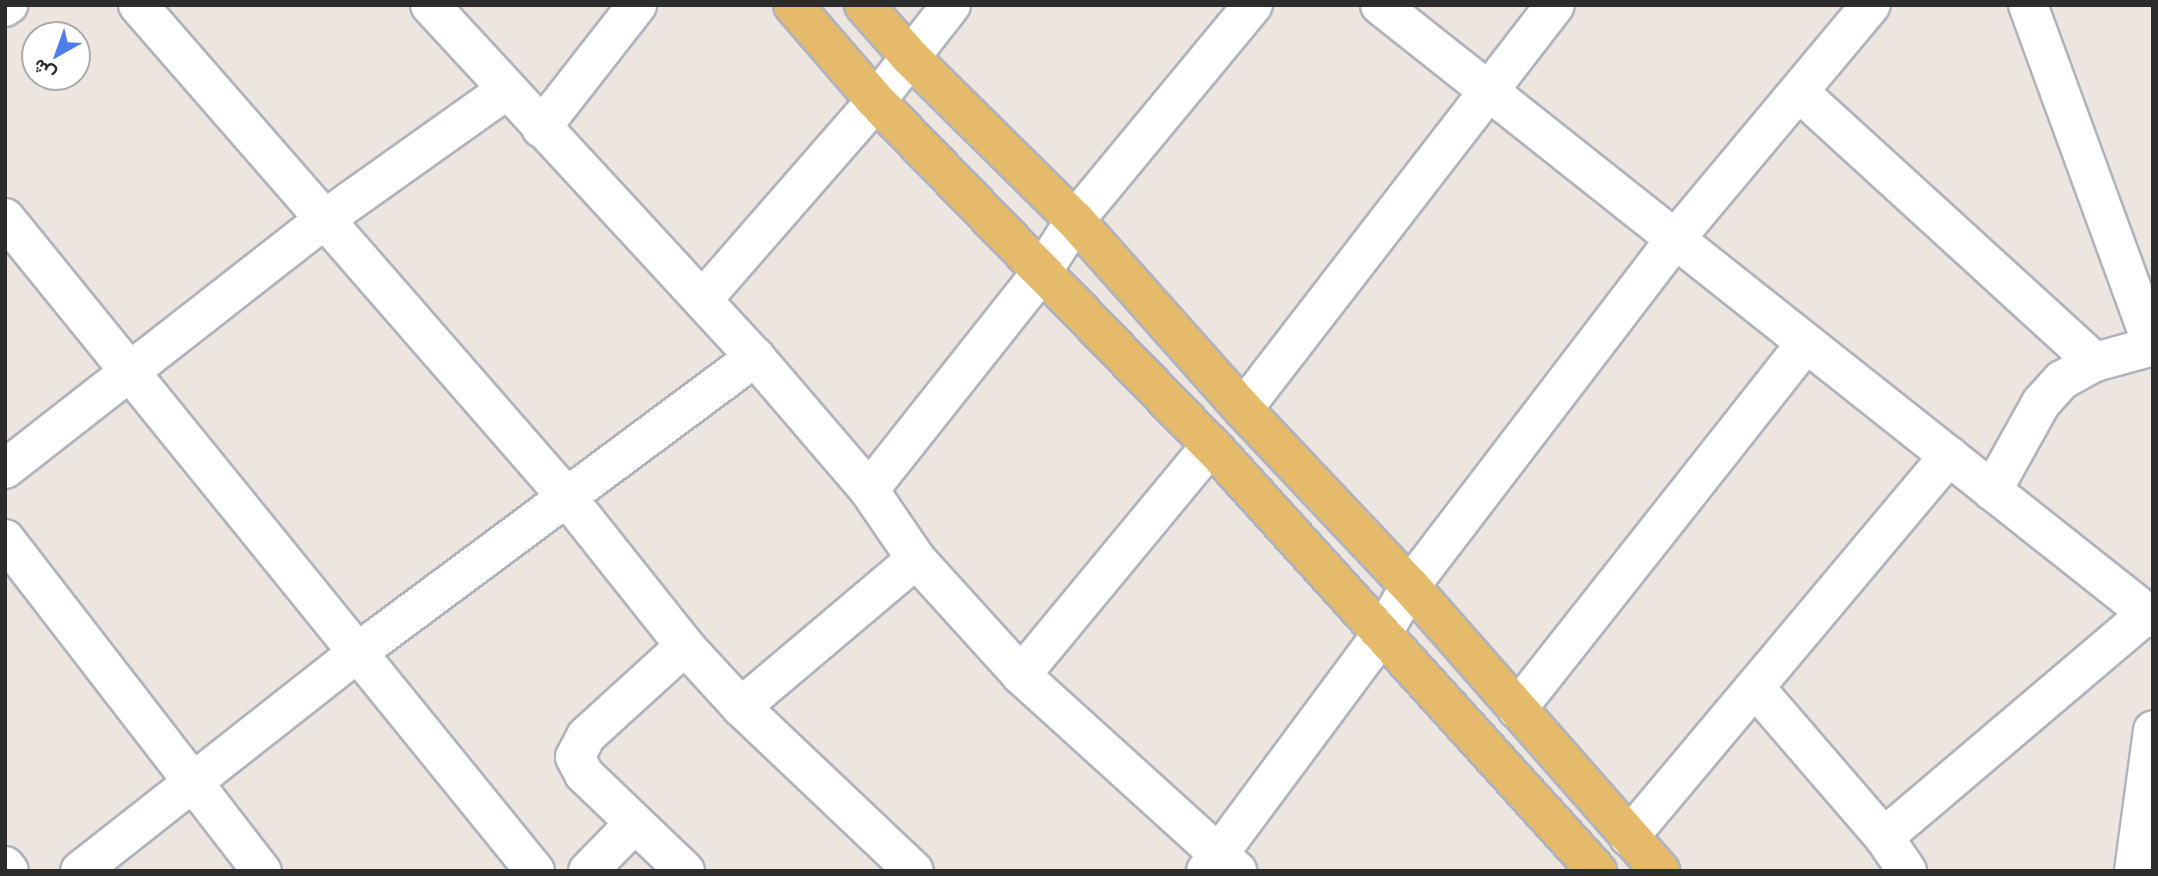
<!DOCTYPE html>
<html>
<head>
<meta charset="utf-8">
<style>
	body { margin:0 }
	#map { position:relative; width:2158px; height:876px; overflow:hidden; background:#ece5e0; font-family:"Noto Sans",Vazirmatn,sans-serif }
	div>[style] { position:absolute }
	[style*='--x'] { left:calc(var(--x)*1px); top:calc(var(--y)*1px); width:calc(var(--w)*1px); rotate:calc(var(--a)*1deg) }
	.roads { filter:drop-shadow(2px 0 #b0b3bb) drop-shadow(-2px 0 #b0b3bb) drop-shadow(0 2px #b0b3bb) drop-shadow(0 -2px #b0b3bb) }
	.minor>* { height:38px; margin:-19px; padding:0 19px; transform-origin:19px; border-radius:19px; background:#fff }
	.major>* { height:38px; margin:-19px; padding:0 19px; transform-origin:19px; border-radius:19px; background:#e6ba6b }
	span { translate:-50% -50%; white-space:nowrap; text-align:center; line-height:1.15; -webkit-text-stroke:5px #fff; paint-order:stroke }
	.frame { position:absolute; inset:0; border:7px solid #2c2c2c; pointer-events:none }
	.north { position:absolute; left:21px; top:21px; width:70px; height:70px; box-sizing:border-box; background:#fff; border:2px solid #ababab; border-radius:50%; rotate:220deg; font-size:19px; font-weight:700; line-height:28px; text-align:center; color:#2c2c2c }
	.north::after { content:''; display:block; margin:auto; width:24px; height:32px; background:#4d7eec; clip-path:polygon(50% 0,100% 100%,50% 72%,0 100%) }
</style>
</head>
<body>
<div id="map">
	<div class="roads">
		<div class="minor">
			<div style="--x:138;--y:5;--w:650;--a:48.93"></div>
			<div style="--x:565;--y:495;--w:193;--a:51.5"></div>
			<div style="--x:685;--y:646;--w:83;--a:47.4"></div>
			<div style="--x:741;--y:707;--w:238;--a:43.5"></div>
			<div style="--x:430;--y:5;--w:479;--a:47.3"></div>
			<div style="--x:755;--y:357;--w:175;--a:49.4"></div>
			<div style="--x:869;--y:490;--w:83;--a:55.7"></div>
			<div style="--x:916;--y:559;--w:156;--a:47.8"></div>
			<div style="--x:1021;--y:675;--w:292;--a:42.2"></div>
			<div style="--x:1380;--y:5;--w:987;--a:38.41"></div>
			<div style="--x:2028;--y:5;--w:363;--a:69.9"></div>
			<div style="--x:5;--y:7;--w:4;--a:-34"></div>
			<div style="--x:1799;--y:92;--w:401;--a:42.4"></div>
			<div style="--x:541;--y:128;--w:156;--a:-52"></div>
			<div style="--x:5;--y:218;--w:841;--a:50.94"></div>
			<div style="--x:703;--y:299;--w:263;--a:-48.9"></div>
			<div style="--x:876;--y:101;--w:122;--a:-52"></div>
			<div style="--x:1243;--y:409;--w:510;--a:-52.32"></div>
			<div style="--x:5;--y:469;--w:406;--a:-38"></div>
			<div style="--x:325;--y:219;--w:221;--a:-35.4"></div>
			<div style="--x:869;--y:490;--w:278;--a:-51.6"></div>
			<div style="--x:1042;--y:272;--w:62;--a:-57.6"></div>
			<div style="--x:1075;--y:220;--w:279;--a:-50.4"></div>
			<div style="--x:1992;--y:491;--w:101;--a:-60.9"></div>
			<div style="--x:2041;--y:403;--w:31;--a:-48"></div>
			<div style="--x:2062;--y:380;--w:38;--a:-29"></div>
			<div style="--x:2095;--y:362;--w:60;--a:-15.4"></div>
			<div style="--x:5;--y:539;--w:420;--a:52.3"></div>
			<div style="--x:1021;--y:675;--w:298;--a:-50.4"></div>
			<div style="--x:1757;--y:690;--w:194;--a:49.2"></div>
			<div style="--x:1884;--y:837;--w:41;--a:55.9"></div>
			<div style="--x:741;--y:707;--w:229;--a:-40.2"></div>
			<div style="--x:1517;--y:709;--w:466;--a:-51.7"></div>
			<div style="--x:1629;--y:837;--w:498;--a:-50"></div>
			<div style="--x:1884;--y:837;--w:345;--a:-40.3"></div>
			<div style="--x:5;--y:866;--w:6;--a:51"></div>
			<div style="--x:80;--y:871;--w:354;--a:-38.2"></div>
			<div style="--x:358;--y:652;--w:495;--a:-36.6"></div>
			<div style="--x:588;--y:871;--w:66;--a:-45.6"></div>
			<div style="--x:685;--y:871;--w:140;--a:-136.2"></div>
			<div style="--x:584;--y:774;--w:19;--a:-118"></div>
			<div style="--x:575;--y:757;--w:24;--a:-62"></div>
			<div style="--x:586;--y:736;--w:134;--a:-42.3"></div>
			<div style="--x:1206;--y:871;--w:295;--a:-53.4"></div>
			<div style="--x:1382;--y:634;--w:56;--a:-59.7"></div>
			<div style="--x:1410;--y:586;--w:437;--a:-52.6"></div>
			<div style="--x:1675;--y:239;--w:305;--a:-50.1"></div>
			<div style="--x:2134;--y:871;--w:142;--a:-82.3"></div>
		</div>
		<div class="major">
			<div style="--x:793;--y:5;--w:127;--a:49.2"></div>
			<div style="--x:876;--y:101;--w:480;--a:45.8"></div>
			<div style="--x:1211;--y:445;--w:575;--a:47.82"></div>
			<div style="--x:864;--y:5;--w:69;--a:48.5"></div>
			<div style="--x:910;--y:57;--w:232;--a:44.7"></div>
			<div style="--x:1075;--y:220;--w:253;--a:48.4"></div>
			<div style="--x:1243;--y:409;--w:243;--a:46.7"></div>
			<div style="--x:1410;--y:586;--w:379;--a:48.7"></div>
		</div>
	</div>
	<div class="frame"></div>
	<div class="north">ش</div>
</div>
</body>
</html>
